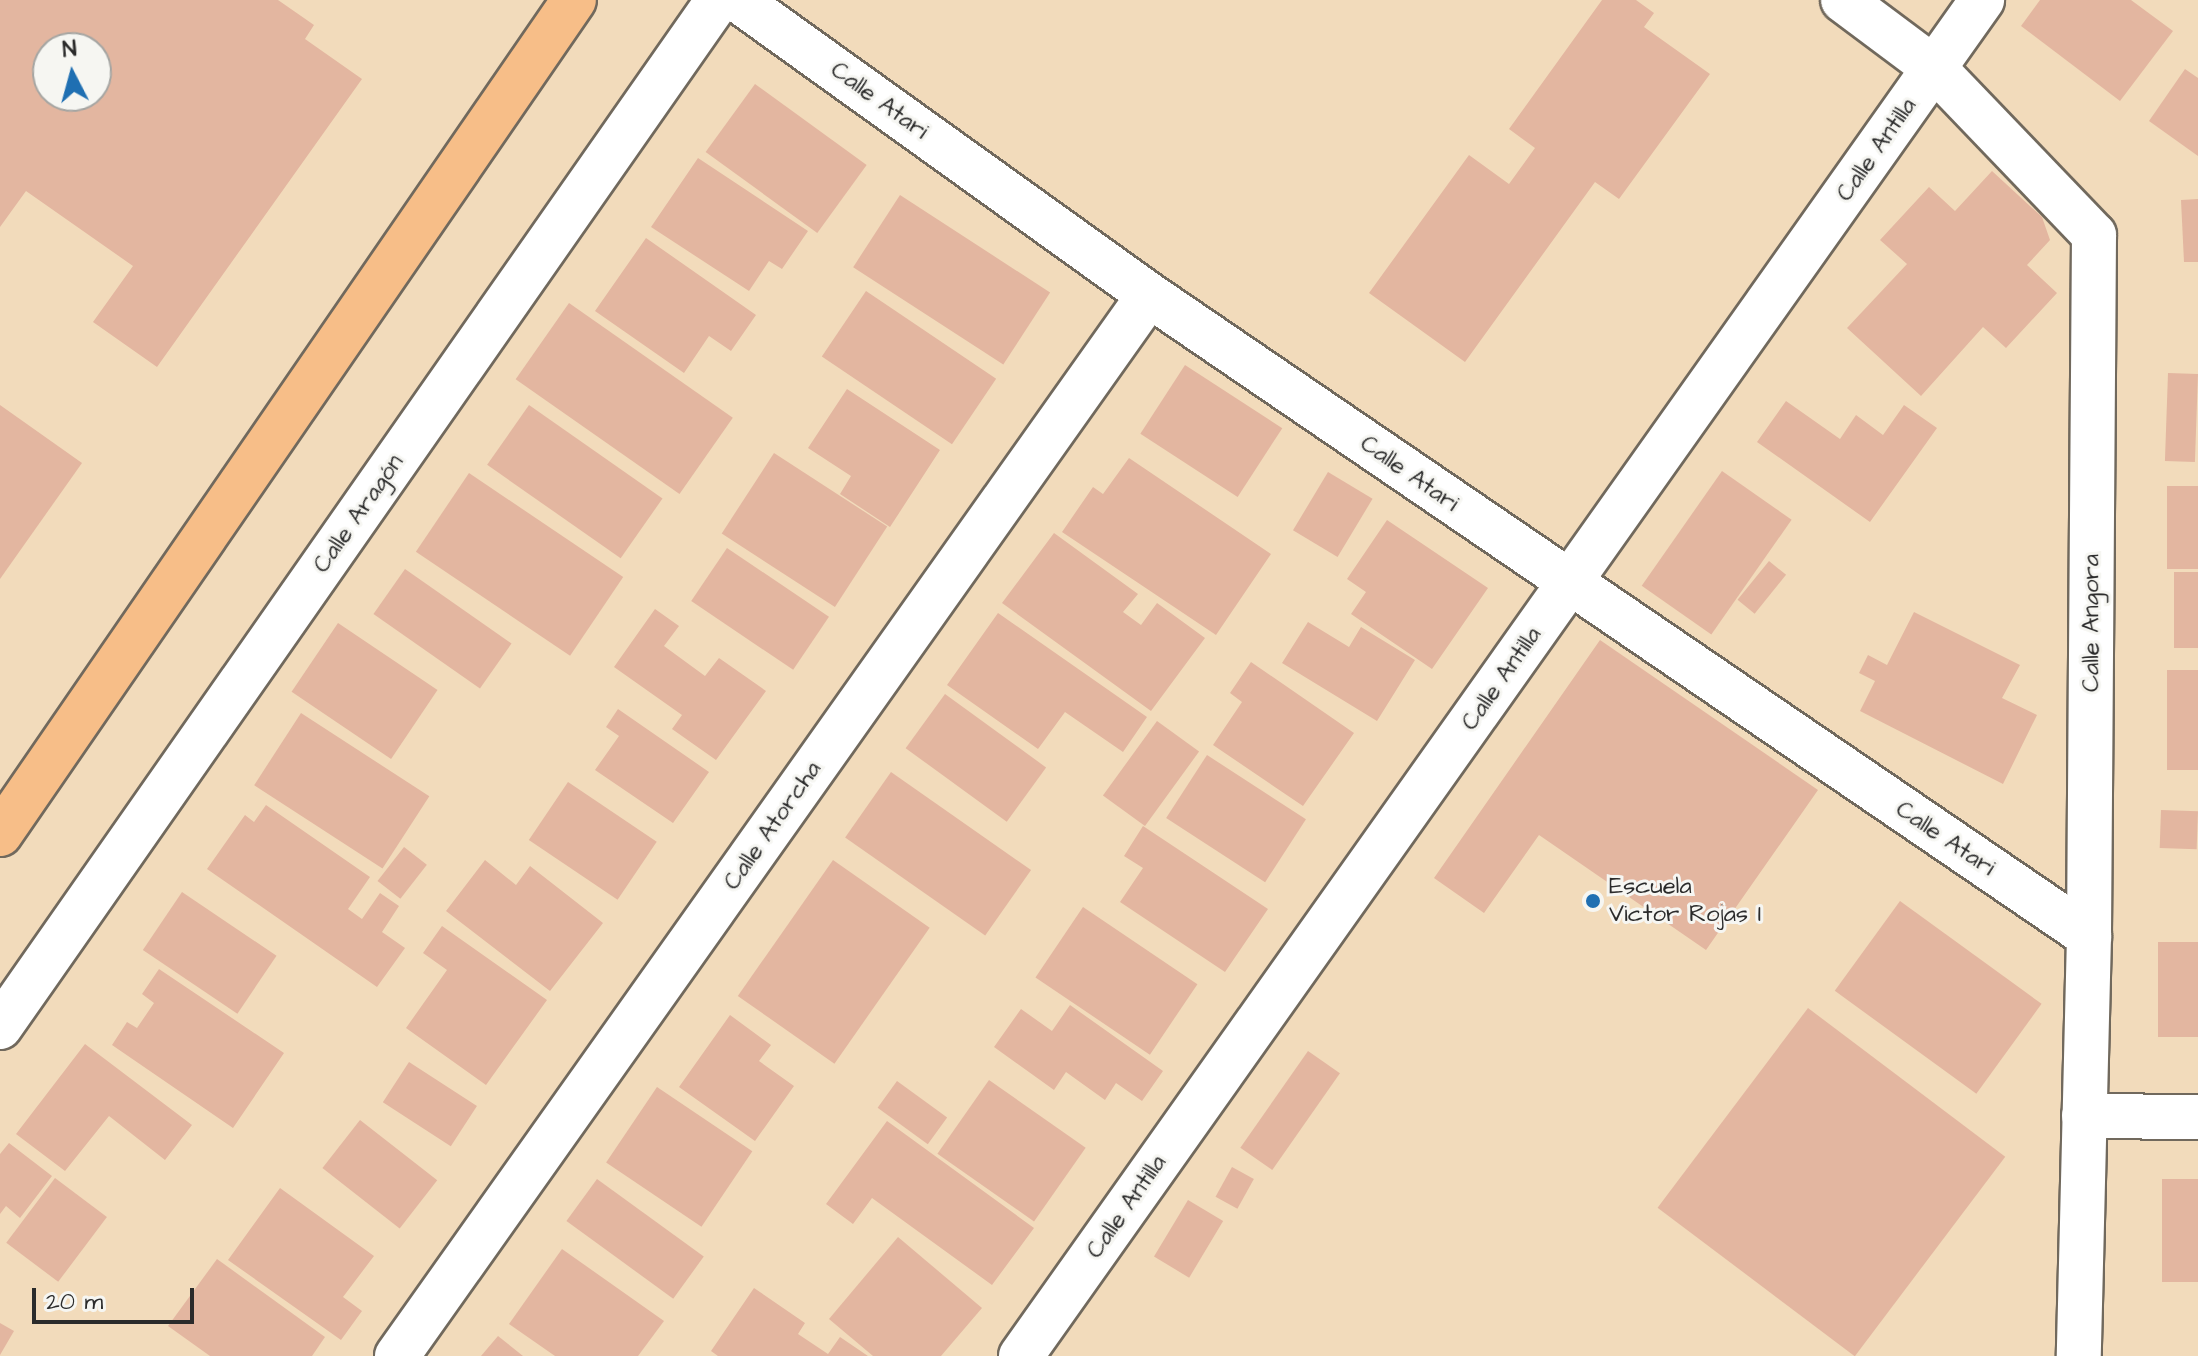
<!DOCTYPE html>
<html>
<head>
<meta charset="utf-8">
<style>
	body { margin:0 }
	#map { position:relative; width:2198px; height:1356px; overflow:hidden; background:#f2dbbb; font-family:"Architects Daughter",sans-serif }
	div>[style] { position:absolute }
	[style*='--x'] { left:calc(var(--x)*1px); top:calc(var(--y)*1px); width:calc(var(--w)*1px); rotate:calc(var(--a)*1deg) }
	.building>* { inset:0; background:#e3b6a0; transform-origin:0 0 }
	.roads { filter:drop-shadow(2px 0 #71695d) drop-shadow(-2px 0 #71695d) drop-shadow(0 2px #71695d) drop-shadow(0 -2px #71695d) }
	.minor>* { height:44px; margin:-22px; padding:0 22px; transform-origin:22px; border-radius:22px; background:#fff }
	.major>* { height:44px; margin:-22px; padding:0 22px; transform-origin:22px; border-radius:22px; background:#f7be88 }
	.dots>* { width:22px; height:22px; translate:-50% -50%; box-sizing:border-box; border:4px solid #f6f6f2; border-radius:50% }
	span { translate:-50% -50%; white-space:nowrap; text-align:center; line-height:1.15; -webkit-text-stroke:6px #f6f6f2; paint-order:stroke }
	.street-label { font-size:24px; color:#2b2b2b }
	.poi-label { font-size:24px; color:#2b2b2b }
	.left { translate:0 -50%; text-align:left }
	.north { position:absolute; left:32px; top:32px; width:80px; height:80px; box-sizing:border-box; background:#f6f6f2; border:2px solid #a5a5a2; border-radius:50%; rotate:354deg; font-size:22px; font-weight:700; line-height:32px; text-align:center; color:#2b2b2b }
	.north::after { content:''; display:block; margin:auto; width:28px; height:36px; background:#1f6fb2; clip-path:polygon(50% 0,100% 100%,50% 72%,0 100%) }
	.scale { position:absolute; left:32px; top:1288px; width:162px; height:36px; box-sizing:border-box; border:4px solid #2b2b2b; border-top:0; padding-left:10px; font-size:24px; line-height:28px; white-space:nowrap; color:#2b2b2b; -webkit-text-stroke:6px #f6f6f2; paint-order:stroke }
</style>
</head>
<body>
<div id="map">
	<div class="building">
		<div style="clip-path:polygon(evenodd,0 0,278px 0,314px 25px,305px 39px,362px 79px,157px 367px,93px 322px,133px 266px,26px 191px,0 227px,0 0,48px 48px,96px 48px,96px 96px,48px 96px,48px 48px)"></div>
		<div style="clip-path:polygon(1602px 0,1636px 0,1654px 13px,1644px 27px,1710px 74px,1619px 199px,1595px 182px,1465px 362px,1369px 293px,1469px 155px,1509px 184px,1535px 148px,1509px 129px)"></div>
		<div style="clip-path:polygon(2040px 0,2131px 0,2173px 31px,2120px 101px,2021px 26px)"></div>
		<div style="clip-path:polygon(2185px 69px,2198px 78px,2198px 156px,2149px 121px)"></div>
		<div style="left:755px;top:84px;width:138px;height:84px;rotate:36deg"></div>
		<div style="clip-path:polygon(698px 158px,808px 231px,782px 269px,769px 261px,749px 291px,651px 227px)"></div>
		<div style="clip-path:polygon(1992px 171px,2042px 217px,2050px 240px,2027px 265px,2057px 293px,2006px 348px,1983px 327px,1921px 396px,1847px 328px,1907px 264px,1880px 240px,1929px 187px,1955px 211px)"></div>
		<div style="left:900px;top:195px;width:179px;height:86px;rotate:33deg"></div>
		<div style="clip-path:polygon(2198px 199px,2198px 262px,2184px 262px,2181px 200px)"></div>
		<div style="clip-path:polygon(646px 238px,756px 315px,731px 351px,709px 336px,684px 373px,595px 311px)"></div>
		<div style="left:866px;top:291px;width:157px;height:79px;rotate:34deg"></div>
		<div style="left:569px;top:303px;width:200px;height:93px;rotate:35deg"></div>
		<div style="left:1185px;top:365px;width:116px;height:82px;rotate:33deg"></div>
		<div style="left:2168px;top:373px;width:30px;height:88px;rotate:2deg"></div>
		<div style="clip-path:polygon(847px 389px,940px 450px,890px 527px,840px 494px,851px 476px,808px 448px)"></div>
		<div style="clip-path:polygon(1786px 401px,1840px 439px,1856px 415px,1883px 435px,1904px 405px,1937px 428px,1870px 522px,1757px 442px)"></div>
		<div style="clip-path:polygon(0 405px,82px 463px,0 579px)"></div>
		<div style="left:529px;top:405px;width:163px;height:73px;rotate:35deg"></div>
		<div style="left:774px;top:453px;width:135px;height:96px;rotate:33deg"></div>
		<div style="clip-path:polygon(1129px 458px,1271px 554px,1216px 635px,1062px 532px,1093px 487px,1103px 494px)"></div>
		<div style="left:1722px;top:471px;width:85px;height:140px;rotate:35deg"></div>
		<div style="left:1328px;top:472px;width:52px;height:68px;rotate:31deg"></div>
		<div style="left:469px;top:473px;width:186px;height:95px;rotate:34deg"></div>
		<div style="left:2167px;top:486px;width:31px;height:83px"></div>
		<div style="clip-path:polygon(1387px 520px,1488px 588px,1432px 669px,1351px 614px,1366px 592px,1347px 579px)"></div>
		<div style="clip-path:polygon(1054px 533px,1138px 594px,1123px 612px,1141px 625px,1157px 603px,1205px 638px,1151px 711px,1002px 603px)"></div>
		<div style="left:727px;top:548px;width:123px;height:64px;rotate:34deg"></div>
		<div style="left:1769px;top:561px;width:22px;height:50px;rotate:39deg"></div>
		<div style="left:405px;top:569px;width:130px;height:55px;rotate:35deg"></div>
		<div style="left:2174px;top:572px;width:24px;height:76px"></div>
		<div style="clip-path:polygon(655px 609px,679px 626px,664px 646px,705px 676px,719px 658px,766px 691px,716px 760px,672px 729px,682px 715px,614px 667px)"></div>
		<div style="clip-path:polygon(1914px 612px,2020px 665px,2002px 698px,2037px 715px,2003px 784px,1860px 711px,1875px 681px,1859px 673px,1868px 655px,1887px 665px)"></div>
		<div style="clip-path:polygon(998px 613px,1147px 717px,1123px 752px,1065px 712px,1038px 749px,947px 685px)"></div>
		<div style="clip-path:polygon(1308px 622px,1349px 647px,1361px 627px,1415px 660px,1377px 721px,1282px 663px)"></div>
		<div style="left:338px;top:623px;width:120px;height:83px;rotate:34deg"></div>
		<div style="clip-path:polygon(1600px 640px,1818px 790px,1706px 950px,1539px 835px,1484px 913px,1434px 878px)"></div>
		<div style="clip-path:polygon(1251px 662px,1354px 733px,1303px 806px,1213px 745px,1242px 702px,1230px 693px)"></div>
		<div style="left:2167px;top:670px;width:31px;height:100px"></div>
		<div style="left:945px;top:694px;width:125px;height:67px;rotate:36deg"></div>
		<div style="clip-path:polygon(618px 709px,709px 772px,673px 823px,595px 770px,619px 736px,606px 727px)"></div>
		<div style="left:301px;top:713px;width:153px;height:86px;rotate:33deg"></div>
		<div style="left:1157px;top:721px;width:52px;height:92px;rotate:36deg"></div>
		<div style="left:1207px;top:755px;width:118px;height:75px;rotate:33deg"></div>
		<div style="left:891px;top:772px;width:171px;height:80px;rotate:35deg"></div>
		<div style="left:568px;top:782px;width:107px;height:70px;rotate:34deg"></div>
		<div style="clip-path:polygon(266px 805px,370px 877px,348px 909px,362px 919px,380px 893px,399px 906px,382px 932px,405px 948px,377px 987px,207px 869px,245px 815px,254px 822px)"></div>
		<div style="left:2161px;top:810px;width:37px;height:38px;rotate:2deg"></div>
		<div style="clip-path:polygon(1143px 826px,1268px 909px,1225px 972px,1120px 902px,1143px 868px,1124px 856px)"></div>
		<div style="left:404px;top:847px;width:29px;height:43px;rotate:38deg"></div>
		<div style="clip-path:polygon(485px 860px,516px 885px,530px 866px,603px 923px,550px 991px,446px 911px)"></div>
		<div style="left:833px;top:860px;width:118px;height:166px;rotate:35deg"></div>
		<div style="left:182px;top:892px;width:114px;height:70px;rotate:34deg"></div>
		<div style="left:1900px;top:901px;width:175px;height:111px;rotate:36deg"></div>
		<div style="left:1083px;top:907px;width:138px;height:85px;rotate:34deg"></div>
		<div style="clip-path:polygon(442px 926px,547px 1000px,486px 1085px,406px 1028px,447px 970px,423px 953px)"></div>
		<div style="left:2198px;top:942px;width:95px;height:40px;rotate:90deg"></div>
		<div style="clip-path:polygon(159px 969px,284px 1053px,233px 1128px,112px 1045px,127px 1022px,137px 1028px,154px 1003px,142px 994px)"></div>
		<div style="clip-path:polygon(1070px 1005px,1163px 1071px,1142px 1101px,1116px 1083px,1105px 1100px,1066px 1072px,1054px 1090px,994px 1047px,1021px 1009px,1052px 1031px)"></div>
		<div style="left:1808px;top:1008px;width:247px;height:250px;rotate:37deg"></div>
		<div style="clip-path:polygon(730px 1015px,771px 1045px,759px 1061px,794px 1086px,755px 1141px,679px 1087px)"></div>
		<div style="clip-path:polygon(85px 1044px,192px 1125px,165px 1160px,109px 1116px,65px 1171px,16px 1134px)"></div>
		<div style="left:1308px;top:1051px;width:39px;height:118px;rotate:35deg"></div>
		<div style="left:409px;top:1062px;width:81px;height:48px;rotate:33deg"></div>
		<div style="left:989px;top:1080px;width:118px;height:90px;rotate:35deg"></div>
		<div style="left:897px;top:1081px;width:62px;height:33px;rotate:36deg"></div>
		<div style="left:657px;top:1087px;width:115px;height:91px;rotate:34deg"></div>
		<div style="left:360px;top:1120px;width:98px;height:61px;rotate:38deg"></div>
		<div style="clip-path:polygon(887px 1121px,1034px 1228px,992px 1285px,872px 1198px,853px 1224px,826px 1204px)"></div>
		<div style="clip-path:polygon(9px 1143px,52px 1176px,20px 1218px,6px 1206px,0 1214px,0 1154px)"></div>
		<div style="left:1232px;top:1167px;width:25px;height:34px;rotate:29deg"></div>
		<div style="left:55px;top:1178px;width:65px;height:81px;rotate:37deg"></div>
		<div style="left:597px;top:1179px;width:132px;height:52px;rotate:36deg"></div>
		<div style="left:2198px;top:1179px;width:103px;height:36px;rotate:90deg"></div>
		<div style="clip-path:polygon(280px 1188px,374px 1256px,343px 1297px,362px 1311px,341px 1340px,228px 1260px)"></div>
		<div style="left:1188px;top:1200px;width:41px;height:66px;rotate:31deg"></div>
		<div style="clip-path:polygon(898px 1237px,982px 1308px,941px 1356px,873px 1356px,829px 1319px)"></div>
		<div style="clip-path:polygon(562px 1249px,664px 1321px,638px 1356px,555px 1356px,509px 1324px)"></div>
		<div style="clip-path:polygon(217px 1259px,325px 1337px,312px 1356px,210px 1356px,168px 1326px)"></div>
		<div style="clip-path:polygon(754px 1288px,805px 1323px,798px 1334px,828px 1354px,840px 1337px,868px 1356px,718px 1356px,711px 1351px)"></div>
		<div style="clip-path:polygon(0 1323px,14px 1331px,0 1355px)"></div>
		<div style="clip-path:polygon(498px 1336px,523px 1356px,481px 1356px)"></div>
	</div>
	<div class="roads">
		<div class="minor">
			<div style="--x:738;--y:0;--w:506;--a:35.67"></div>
			<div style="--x:1149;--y:295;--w:1138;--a:34.29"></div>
			<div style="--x:1843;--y:0;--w:114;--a:36.8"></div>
			<div style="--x:1934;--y:68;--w:231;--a:46.2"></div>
			<div style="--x:2094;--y:235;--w:701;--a:90.41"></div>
			<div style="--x:2089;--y:936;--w:420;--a:91.4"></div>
			<div style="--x:0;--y:1027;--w:1253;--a:-55.04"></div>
			<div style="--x:2084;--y:1116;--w:114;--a:0.5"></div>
			<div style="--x:397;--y:1356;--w:1300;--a:-54.67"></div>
			<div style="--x:1021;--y:1356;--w:1662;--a:-54.67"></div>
		</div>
		<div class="major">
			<div style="--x:0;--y:834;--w:1012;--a:-55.46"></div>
		</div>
	</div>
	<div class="dots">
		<div style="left:1593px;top:901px;background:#1f6fb2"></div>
	</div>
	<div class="street-label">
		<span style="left:879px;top:101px;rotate:36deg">Calle Atari</span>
		<span style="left:1877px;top:150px;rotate:-55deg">Calle Antilla</span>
		<span style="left:1409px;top:474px;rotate:35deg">Calle Atari</span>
		<span style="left:359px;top:514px;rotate:-55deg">Calle Aragón</span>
		<span style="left:2092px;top:623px;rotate:-90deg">Calle Angora</span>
		<span style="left:1502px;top:679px;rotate:-55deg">Calle Antilla</span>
		<span style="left:773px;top:826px;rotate:-55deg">Calle Atorcha</span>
		<span style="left:1945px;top:839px;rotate:34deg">Calle Atari</span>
		<span style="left:1127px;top:1207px;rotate:-55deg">Calle Antilla</span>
	</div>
	<div class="poi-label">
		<span class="left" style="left:1609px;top:901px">Escuela<br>Victor Rojas I</span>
	</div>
	<div class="north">N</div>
	<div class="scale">20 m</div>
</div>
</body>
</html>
